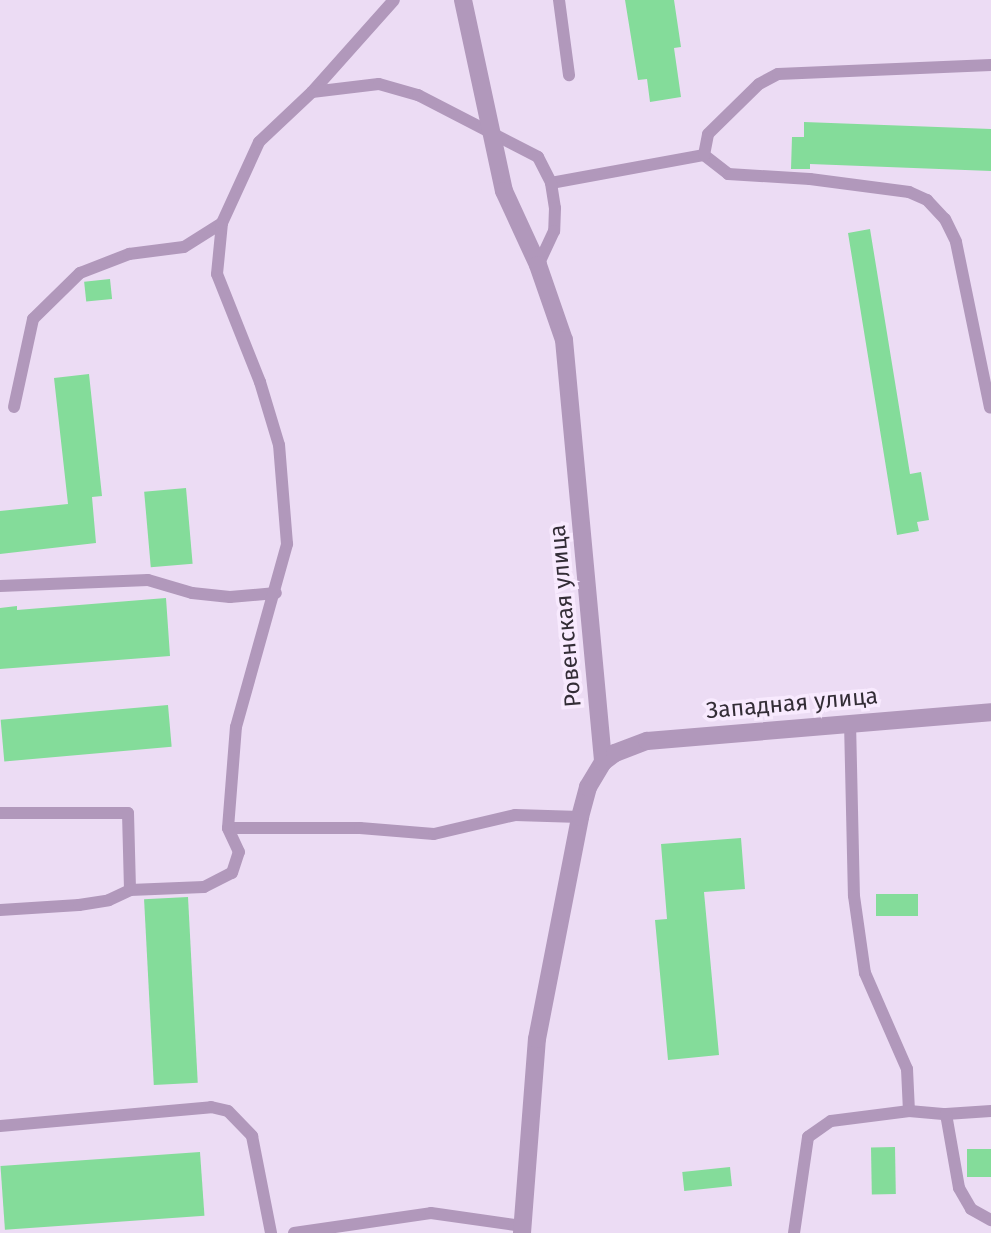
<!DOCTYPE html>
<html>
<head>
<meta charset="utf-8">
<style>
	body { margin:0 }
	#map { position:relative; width:991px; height:1233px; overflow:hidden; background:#ecdcf4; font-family:"Fira Sans",sans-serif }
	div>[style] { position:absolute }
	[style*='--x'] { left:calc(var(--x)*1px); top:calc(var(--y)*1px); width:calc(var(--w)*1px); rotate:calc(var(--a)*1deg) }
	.building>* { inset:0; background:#84dc9a; transform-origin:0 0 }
	.service>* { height:12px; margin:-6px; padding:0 6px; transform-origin:6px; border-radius:6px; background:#b198bb }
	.minor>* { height:18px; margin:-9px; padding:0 9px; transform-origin:9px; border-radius:9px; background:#b198bb }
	span { translate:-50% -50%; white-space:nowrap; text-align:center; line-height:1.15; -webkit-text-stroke:7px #f8eafe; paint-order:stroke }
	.street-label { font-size:23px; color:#332d36 }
</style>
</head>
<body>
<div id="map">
	<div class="building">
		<div style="clip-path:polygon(625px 0,674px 0,681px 47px,674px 48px,681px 97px,650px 102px,647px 79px,638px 80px)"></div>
		<div style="clip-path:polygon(804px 122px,991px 129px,991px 171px,810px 164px,810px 169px,791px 169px,792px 137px,804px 137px)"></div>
		<div style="clip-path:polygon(870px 229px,910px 474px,921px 472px,929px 520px,917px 522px,919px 531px,897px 535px,848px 233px)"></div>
		<div style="left:110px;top:279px;width:20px;height:26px;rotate:84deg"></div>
		<div style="clip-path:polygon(89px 374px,102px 496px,92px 497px,96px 543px,0 554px,0 511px,68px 504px,54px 378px)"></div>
		<div style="left:186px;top:488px;width:76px;height:42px;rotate:85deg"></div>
		<div style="clip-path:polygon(166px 598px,170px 656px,0 669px,0 608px,17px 606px,17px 610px)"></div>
		<div style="left:168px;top:705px;width:42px;height:168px;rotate:85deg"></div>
		<div style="clip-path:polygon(741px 838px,745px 889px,704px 892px,719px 1055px,668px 1060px,655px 920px,667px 919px,661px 844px)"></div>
		<div style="left:918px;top:894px;width:22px;height:42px;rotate:90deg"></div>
		<div style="left:188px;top:897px;width:186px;height:44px;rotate:87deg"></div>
		<div style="left:895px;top:1147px;width:47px;height:24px;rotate:89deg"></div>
		<div style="left:967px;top:1149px;width:24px;height:28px"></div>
		<div style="left:200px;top:1152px;width:64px;height:200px;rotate:86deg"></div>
		<div style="left:730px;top:1167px;width:19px;height:48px;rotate:84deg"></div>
	</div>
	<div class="service">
		<div style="--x:559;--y:0;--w:76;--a:82.4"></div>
		<div style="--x:312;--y:92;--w:123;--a:-48.3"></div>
		<div style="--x:704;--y:155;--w:31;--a:38"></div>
		<div style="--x:728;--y:174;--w:82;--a:3.5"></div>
		<div style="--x:810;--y:179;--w:100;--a:7.5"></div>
		<div style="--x:909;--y:192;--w:20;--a:24"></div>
		<div style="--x:927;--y:200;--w:26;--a:47"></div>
		<div style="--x:945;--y:219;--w:25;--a:64"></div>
		<div style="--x:956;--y:242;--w:169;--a:78.4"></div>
		<div style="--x:551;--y:183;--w:156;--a:-10.4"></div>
		<div style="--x:704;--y:155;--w:21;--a:-79"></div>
		<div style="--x:708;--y:134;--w:71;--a:-44.4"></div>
		<div style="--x:759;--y:84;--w:21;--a:-28"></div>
		<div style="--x:778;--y:74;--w:213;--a:-2.4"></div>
		<div style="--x:14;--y:407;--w:90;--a:-77.8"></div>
		<div style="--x:33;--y:319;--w:66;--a:-44.4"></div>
		<div style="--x:80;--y:273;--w:53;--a:-21.2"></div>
		<div style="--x:129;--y:254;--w:55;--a:-7.3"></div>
		<div style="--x:184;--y:247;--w:45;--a:-32.3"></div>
		<div style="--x:0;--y:586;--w:148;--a:-2.3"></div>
		<div style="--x:148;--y:580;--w:46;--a:16.5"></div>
		<div style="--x:192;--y:593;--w:38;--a:6"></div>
		<div style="--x:230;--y:597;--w:46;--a:-5"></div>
		<div style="--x:850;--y:722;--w:174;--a:88.7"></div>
		<div style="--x:854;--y:896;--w:78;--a:81.9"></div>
		<div style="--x:865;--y:973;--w:105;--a:66.4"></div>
		<div style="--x:907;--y:1069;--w:42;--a:87.3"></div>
		<div style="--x:909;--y:1111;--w:37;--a:5"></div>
		<div style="--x:946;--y:1114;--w:45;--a:-3.8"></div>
		<div style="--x:0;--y:813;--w:128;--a:0"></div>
		<div style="--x:128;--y:813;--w:77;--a:88.5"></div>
		<div style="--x:228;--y:828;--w:132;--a:0"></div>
		<div style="--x:360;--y:828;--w:74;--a:4.6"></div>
		<div style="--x:434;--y:834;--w:83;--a:-13.2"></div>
		<div style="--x:515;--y:815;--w:65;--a:1.8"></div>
		<div style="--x:0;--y:910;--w:79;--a:-3.6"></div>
		<div style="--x:79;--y:905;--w:30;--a:-9"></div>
		<div style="--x:109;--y:900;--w:23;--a:-25"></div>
		<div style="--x:130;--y:890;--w:74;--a:-2.3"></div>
		<div style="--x:204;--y:887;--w:31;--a:-27"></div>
		<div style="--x:232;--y:873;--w:22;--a:-72"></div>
		<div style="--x:239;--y:852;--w:26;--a:-115"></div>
		<div style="--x:228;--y:828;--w:101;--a:-85.5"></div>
		<div style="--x:236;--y:727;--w:190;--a:-74.4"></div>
		<div style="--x:287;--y:544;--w:99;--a:-94.6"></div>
		<div style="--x:279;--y:445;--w:66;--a:-106.8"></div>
		<div style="--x:260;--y:382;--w:116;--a:-111.7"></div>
		<div style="--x:217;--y:274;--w:51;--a:-84.4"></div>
		<div style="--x:222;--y:223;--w:89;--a:-65.4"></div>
		<div style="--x:259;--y:142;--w:73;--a:-43.3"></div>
		<div style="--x:312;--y:92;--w:67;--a:-6.8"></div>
		<div style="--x:379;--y:84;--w:41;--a:15.8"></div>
		<div style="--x:418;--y:95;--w:135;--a:27.3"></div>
		<div style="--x:538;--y:157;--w:29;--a:63"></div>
		<div style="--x:551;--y:183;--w:25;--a:81"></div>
		<div style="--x:555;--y:208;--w:23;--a:92"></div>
		<div style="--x:554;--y:231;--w:38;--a:115"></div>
		<div style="--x:946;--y:1114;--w:75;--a:80"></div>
		<div style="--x:959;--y:1188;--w:24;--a:60"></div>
		<div style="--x:971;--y:1209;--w:23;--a:29"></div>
		<div style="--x:0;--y:1126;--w:212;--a:-5.1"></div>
		<div style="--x:211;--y:1107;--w:17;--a:13"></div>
		<div style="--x:228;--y:1111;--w:35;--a:46"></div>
		<div style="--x:252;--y:1136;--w:99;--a:78.9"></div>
		<div style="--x:294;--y:1233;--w:138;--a:-8.3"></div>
		<div style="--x:431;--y:1213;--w:92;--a:8.1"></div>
		<div style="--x:794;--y:1233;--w:97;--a:-81.7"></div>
		<div style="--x:808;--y:1137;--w:28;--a:-35"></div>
		<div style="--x:831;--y:1121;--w:79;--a:-7.3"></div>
	</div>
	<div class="minor">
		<div style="--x:463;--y:0;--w:195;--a:77.9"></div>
		<div style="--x:504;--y:191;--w:81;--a:65.3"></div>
		<div style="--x:538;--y:265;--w:79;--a:70.9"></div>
		<div style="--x:564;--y:340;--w:424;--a:84.7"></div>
		<div style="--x:522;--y:1233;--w:195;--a:-85.6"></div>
		<div style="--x:537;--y:1039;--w:226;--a:-79"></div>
		<div style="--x:580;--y:817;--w:31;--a:-75"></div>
		<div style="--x:588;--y:787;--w:29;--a:-59"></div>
		<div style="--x:603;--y:762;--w:15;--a:-37"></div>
		<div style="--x:615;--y:753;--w:34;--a:-21"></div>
		<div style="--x:647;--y:741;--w:345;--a:-4.8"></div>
	</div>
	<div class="street-label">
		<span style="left:565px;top:616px;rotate:-95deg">Ровенская улица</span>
		<span style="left:792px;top:703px;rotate:-5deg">Западная улица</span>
	</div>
</div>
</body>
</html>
